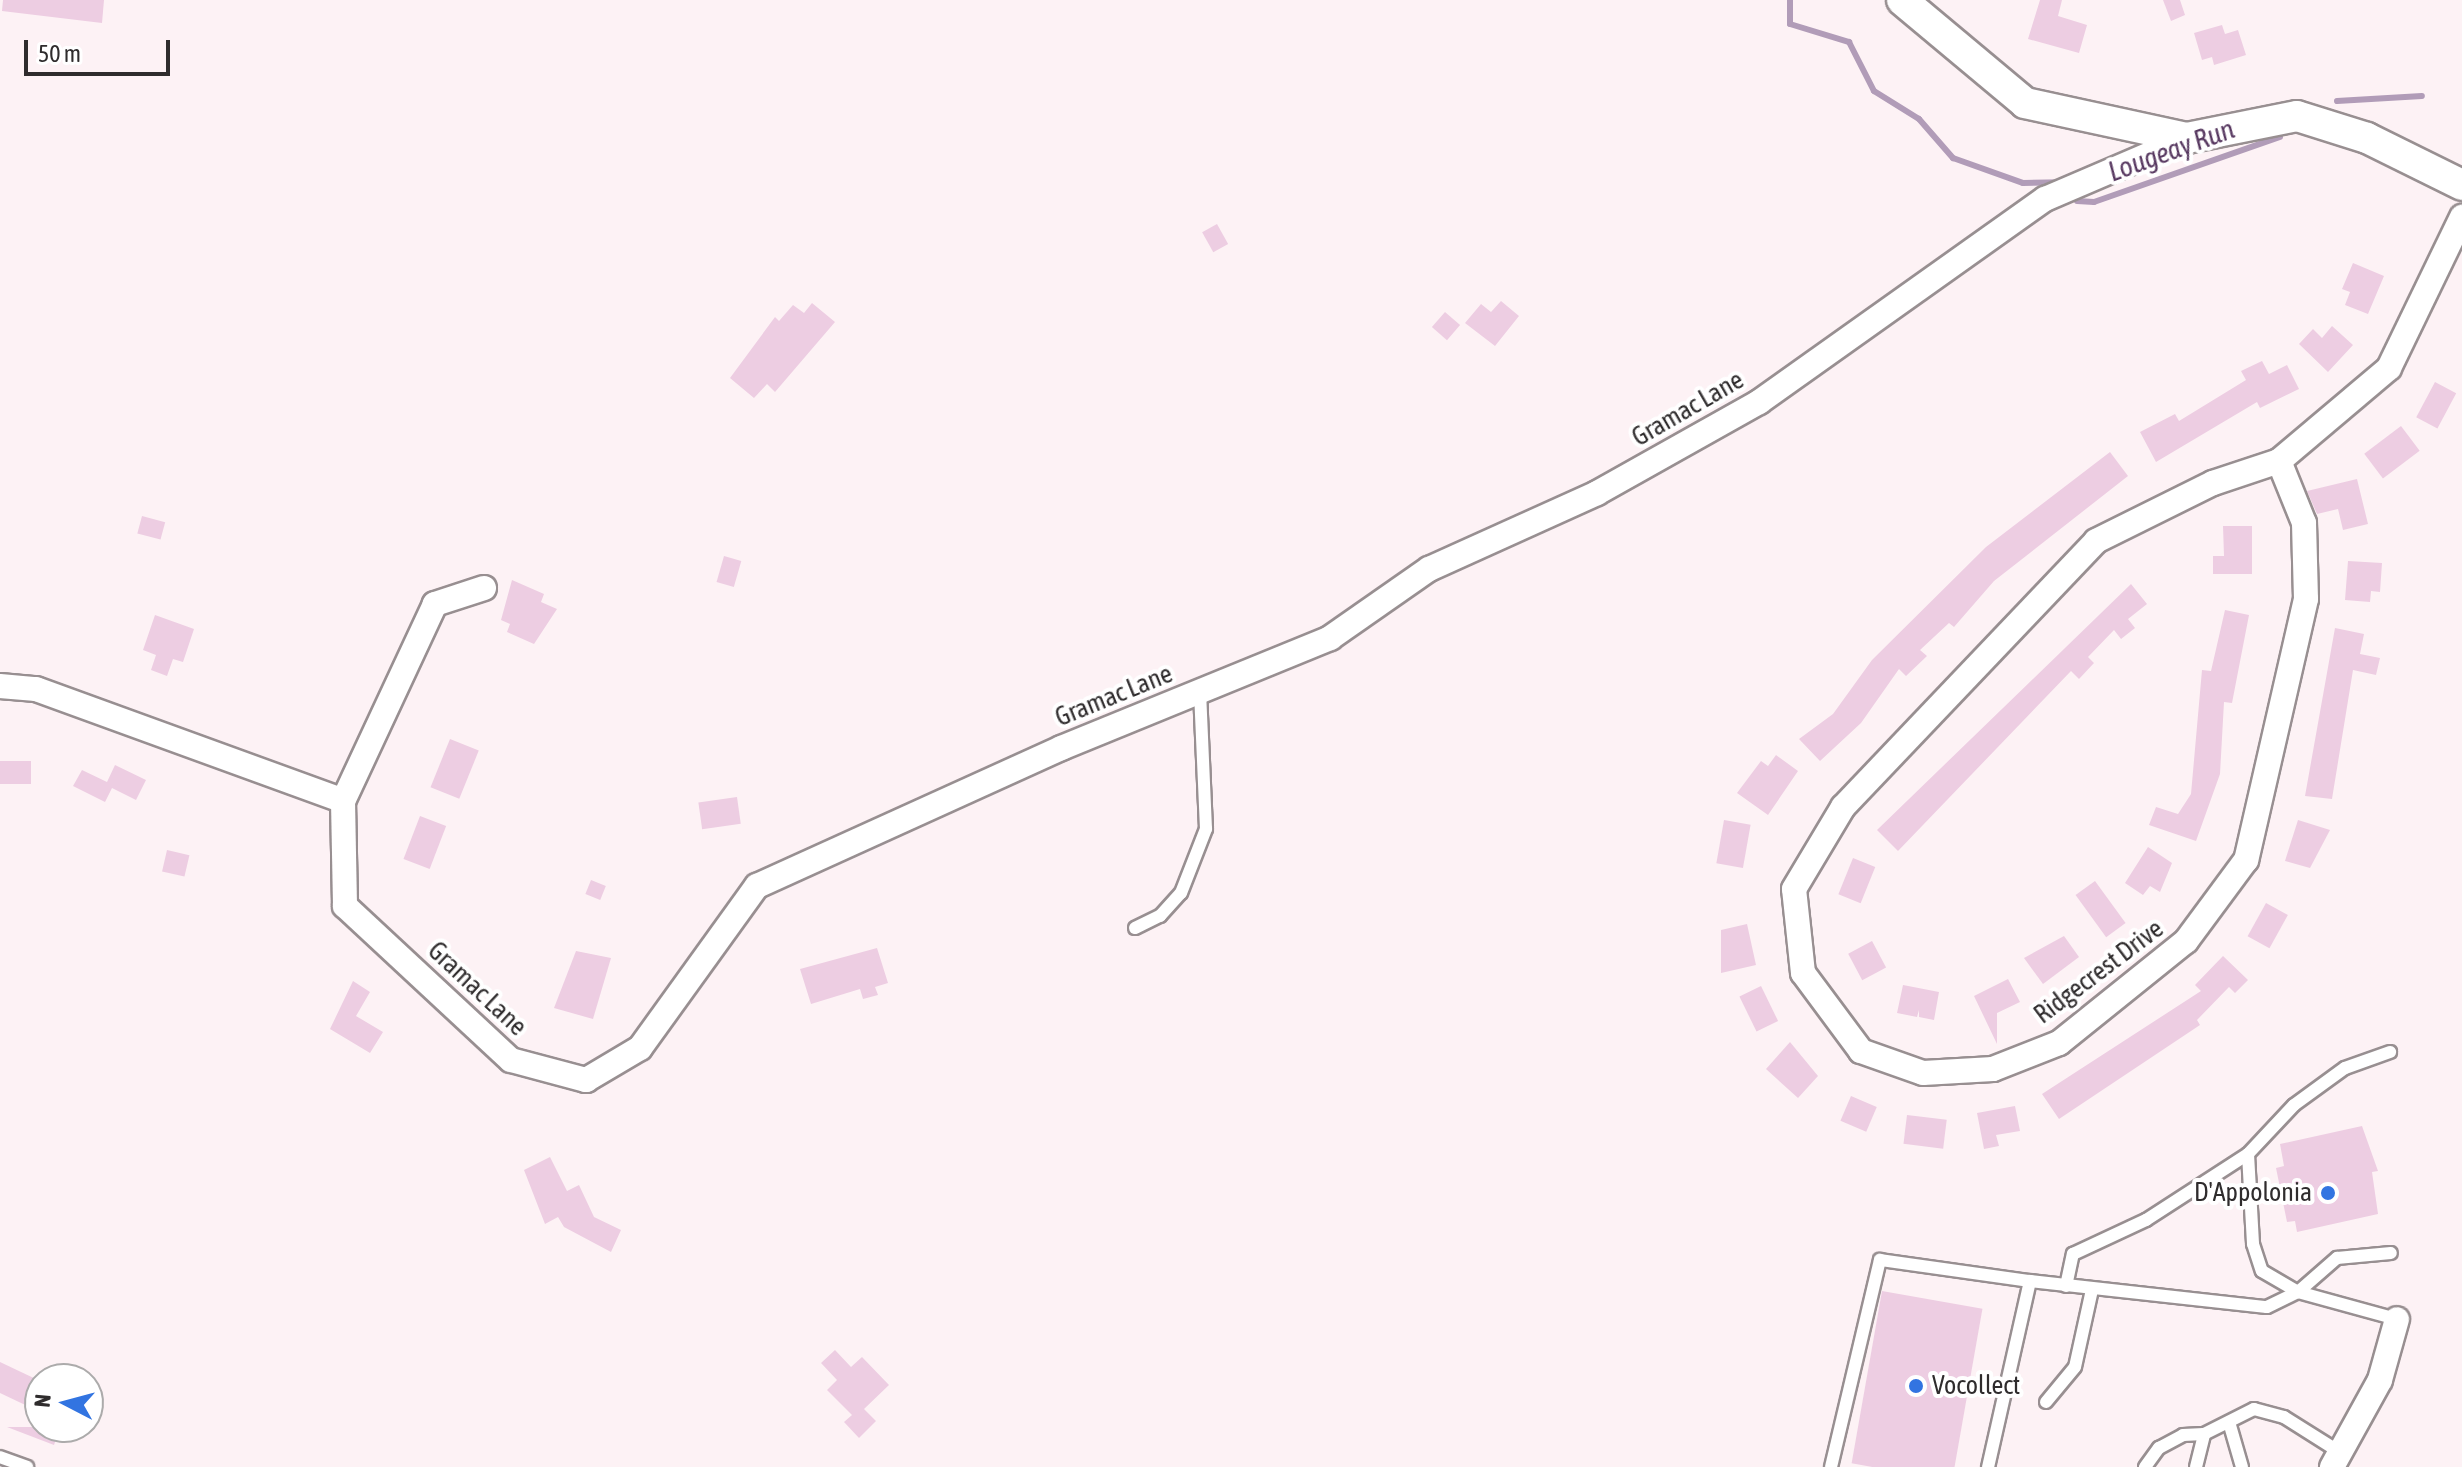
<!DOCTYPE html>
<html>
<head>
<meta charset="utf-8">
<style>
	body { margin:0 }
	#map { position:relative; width:2462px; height:1467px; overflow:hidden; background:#fdf2f5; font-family:"Asap Condensed",sans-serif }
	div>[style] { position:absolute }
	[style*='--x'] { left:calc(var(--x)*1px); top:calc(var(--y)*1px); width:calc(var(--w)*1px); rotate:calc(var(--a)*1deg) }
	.stream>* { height:6px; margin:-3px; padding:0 3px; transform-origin:3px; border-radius:3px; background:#b19cb8 }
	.building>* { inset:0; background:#edcde2; transform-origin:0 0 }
	.roads { filter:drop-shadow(2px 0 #988f91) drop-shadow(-2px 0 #988f91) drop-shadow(0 2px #988f91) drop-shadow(0 -2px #988f91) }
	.service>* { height:12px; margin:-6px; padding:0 6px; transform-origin:6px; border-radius:6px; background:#fff }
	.minor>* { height:24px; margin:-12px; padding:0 12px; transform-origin:12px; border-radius:12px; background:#fff }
	.tertiary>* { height:30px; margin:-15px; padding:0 15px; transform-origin:15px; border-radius:15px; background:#fff }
	.dots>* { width:22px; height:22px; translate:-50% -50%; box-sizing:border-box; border:4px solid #fff; border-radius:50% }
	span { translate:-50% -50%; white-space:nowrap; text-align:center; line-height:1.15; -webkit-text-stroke:8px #fff; paint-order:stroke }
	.street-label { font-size:26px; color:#2f2c2d }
	.poi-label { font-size:26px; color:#2f2c2d }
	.right { translate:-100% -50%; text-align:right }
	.left { translate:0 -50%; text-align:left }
	.water-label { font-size:28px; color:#583961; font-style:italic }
	.north { position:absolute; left:24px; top:1363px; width:80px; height:80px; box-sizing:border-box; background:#fff; border:2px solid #acabab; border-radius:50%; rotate:276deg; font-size:22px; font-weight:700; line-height:32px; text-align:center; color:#2f2c2d }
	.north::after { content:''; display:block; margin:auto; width:28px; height:36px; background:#3274e1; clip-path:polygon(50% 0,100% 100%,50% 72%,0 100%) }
	.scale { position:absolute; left:24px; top:40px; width:146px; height:36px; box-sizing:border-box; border:4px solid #2f2c2d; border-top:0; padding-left:10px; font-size:24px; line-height:28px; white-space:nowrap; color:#2f2c2d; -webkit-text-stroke:6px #fff; paint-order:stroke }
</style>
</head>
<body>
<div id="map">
	<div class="stream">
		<div style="--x:1790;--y:0;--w:24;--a:90"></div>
		<div style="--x:1790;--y:24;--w:62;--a:17"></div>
		<div style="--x:1849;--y:42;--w:55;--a:63"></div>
		<div style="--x:1874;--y:91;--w:53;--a:31.9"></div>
		<div style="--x:1919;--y:119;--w:52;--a:48.9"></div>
		<div style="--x:1953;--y:158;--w:74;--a:19.7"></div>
		<div style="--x:2023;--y:183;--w:39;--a:-1"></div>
		<div style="--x:2337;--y:101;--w:85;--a:-3.4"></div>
		<div style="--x:2077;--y:201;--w:17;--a:3"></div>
		<div style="--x:2094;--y:202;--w:197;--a:-19.3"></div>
	</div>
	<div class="building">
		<div style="clip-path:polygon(3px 0,104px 0,102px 23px,2px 11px)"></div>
		<div style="clip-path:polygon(2040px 0,2062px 0,2058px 16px,2087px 25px,2079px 53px,2028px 39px)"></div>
		<div style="clip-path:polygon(2163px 0,2180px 0,2185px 15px,2171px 21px)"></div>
		<div style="clip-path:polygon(2222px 25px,2225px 34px,2238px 30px,2246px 55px,2214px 65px,2212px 57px,2202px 60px,2194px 33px)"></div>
		<div style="left:1217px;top:224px;width:23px;height:17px;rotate:61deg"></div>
		<div style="clip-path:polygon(2353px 263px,2384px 276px,2368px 314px,2345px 305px,2350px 292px,2342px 289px)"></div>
		<div style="clip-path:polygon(1501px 301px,1519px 316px,1495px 346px,1465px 323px,1481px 304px,1491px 312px)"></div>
		<div style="clip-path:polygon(812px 303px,835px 322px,775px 392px,767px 384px,754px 398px,730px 378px,775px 317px,779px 321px,793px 305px,804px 313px)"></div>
		<div style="left:1445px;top:312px;width:20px;height:20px;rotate:41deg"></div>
		<div style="clip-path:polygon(2332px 326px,2353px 345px,2328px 372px,2299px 344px,2313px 329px,2322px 338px)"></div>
		<div style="clip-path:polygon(2262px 361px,2269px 374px,2287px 365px,2299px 389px,2260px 408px,2257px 402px,2156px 462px,2140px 432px,2175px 414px,2179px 421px,2246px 380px,2241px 371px)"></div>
		<div style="left:2435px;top:382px;width:24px;height:40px;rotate:28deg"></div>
		<div style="left:2401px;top:426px;width:31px;height:46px;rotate:53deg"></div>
		<div style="clip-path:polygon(2110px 452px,2128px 476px,1994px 581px,1954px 627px,1949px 623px,1920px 650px,1927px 656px,1906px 676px,1899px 669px,1861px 723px,1820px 761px,1799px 739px,1833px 714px,1872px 660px,1986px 547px)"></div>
		<div style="clip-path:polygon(2357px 479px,2368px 524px,2343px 530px,2338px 509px,2317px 514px,2307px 491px)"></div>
		<div style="left:142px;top:516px;width:24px;height:18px;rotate:15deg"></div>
		<div style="clip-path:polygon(2223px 526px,2252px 526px,2252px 574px,2213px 574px,2213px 556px,2224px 556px)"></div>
		<div style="left:724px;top:556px;width:18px;height:27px;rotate:16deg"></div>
		<div style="clip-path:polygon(2348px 561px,2382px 563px,2380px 592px,2371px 591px,2370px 602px,2345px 600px)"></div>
		<div style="clip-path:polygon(512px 580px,544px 594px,541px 602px,557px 609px,534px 644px,507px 632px,510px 624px,501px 620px)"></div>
		<div style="clip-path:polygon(2131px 584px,2147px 604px,2128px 619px,2135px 628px,2121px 639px,2114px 630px,2088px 657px,2094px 663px,2079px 679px,2071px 671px,1898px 851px,1877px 830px)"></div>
		<div style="clip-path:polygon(2225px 610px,2249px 615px,2232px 703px,2224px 702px,2220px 774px,2196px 841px,2149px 825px,2156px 807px,2178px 814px,2191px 794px,2202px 670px,2211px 671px)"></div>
		<div style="clip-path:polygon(155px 615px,194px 629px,183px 662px,173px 659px,167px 676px,151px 670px,156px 655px,143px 650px)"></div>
		<div style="clip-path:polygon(2335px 628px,2364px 634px,2360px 654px,2380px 658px,2376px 675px,2353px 670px,2332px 799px,2305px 796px)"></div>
		<div style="left:450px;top:739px;width:31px;height:52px;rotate:22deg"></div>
		<div style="clip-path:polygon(1776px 755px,1798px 771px,1768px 815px,1737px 793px,1761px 761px,1768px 766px)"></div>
		<div style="left:0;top:761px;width:31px;height:23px"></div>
		<div style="clip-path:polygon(115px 765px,146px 780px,136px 800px,112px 788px,105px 802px,73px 786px,82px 770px,107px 782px)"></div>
		<div style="left:737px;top:797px;width:27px;height:39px;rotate:82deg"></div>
		<div style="left:420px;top:816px;width:28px;height:46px;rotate:21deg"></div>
		<div style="left:1724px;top:820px;width:27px;height:44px;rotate:10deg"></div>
		<div style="clip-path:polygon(2298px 820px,2330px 830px,2310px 868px,2285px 861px)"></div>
		<div style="clip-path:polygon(2148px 847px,2172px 863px,2160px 892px,2150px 886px,2143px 895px,2125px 883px)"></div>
		<div style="left:167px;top:850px;width:23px;height:22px;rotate:13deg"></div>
		<div style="left:1853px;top:858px;width:24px;height:39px;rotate:22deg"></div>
		<div style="left:591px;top:880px;width:16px;height:15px;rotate:22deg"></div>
		<div style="left:2095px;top:881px;width:52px;height:24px;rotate:54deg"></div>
		<div style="left:2266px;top:903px;width:25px;height:38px;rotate:29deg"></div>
		<div style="clip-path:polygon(1747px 924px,1756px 965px,1721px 973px,1721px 930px)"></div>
		<div style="clip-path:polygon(2064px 936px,2079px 957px,2043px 984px,2024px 958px)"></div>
		<div style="left:1872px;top:941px;width:30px;height:27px;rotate:62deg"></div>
		<div style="clip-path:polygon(877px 948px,888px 983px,875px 987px,878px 995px,863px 999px,860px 989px,811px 1004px,800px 969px)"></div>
		<div style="clip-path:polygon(576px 951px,611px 958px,593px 1019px,554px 1008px)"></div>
		<div style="clip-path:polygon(2223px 956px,2248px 980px,2235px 993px,2229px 987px,2197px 1020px,2200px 1025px,2059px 1119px,2042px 1094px,2201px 991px,2195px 985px)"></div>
		<div style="clip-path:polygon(2008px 979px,2020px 1002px,1997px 1013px,1997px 1044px,1974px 996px)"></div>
		<div style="clip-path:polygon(353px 981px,370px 992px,356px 1016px,383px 1032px,370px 1053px,330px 1029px)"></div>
		<div style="clip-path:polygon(1903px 985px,1939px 992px,1934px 1020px,1919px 1017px,1919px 1010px,1917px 1017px,1897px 1013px)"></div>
		<div style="left:1761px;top:986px;width:39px;height:24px;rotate:64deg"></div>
		<div style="clip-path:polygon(1790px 1042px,1818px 1076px,1798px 1098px,1766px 1069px)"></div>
		<div style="left:1851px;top:1096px;width:28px;height:27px;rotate:23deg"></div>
		<div style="clip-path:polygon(2015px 1106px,2020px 1131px,1996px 1135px,1999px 1146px,1984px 1149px,1977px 1113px)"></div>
		<div style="left:1907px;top:1115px;width:40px;height:29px;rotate:7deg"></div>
		<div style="clip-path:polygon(2362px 1126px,2378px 1171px,2372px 1172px,2378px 1214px,2297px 1232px,2295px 1221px,2287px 1222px,2276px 1168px,2284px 1166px,2280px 1144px)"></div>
		<div style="clip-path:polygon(550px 1157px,567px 1191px,579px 1185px,594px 1217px,621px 1230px,611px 1252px,564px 1227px,558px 1217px,545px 1224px,524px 1170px)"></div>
		<div style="left:1882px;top:1291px;width:102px;height:175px;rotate:10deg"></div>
		<div style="clip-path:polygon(835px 1350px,851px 1367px,862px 1357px,889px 1385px,864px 1409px,876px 1421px,859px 1438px,844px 1422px,852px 1415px,827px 1390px,837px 1380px,821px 1363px)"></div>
		<div style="clip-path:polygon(0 1362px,40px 1381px,40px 1412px,0 1393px)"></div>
		<div style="clip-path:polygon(7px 1427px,60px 1427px,54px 1445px)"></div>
	</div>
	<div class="roads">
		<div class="service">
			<div style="--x:1135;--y:928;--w:28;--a:-26"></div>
			<div style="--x:1160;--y:916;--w:31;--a:-48"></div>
			<div style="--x:1181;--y:893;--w:69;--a:-68.7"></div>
			<div style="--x:1206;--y:829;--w:138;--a:-92.5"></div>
			<div style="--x:2248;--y:1154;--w:90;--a:86.8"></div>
			<div style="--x:2253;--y:1244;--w:28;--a:72"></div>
			<div style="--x:2262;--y:1271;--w:42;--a:30.3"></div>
			<div style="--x:2298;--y:1292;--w:103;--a:15.3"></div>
			<div style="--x:2030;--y:1281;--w:238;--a:6.3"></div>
			<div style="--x:2267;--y:1307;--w:34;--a:-26"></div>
			<div style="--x:2298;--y:1292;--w:52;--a:-41.1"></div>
			<div style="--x:2337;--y:1258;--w:54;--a:-5.3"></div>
			<div style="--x:2066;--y:1286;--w:33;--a:-78"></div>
			<div style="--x:2073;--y:1254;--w:81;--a:-25"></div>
			<div style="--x:2146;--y:1220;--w:121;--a:-32.9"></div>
			<div style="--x:2248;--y:1154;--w:67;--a:-46.8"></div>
			<div style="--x:2294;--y:1105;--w:63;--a:-36"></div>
			<div style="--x:2345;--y:1068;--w:48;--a:-19.6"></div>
			<div style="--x:2046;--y:1402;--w:45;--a:-50.4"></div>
			<div style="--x:2075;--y:1367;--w:79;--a:-77.6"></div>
			<div style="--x:2229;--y:1422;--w:47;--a:73.9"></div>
			<div style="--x:0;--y:1457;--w:29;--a:20"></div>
			<div style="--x:1831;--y:1467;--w:213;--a:-76.7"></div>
			<div style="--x:1880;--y:1260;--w:151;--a:8"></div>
			<div style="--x:2030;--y:1281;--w:191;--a:102.7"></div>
			<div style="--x:2145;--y:1467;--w:24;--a:-54"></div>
			<div style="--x:2159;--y:1448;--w:27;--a:-28"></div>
			<div style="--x:2183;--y:1435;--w:21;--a:-3"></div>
			<div style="--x:2196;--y:1467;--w:34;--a:-76"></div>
			<div style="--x:2204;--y:1434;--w:56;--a:-26.6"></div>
			<div style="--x:2254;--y:1409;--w:31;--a:15"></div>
			<div style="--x:2284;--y:1417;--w:64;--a:32.2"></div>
		</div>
		<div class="minor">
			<div style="--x:2279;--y:461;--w:67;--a:68"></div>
			<div style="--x:2304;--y:523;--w:76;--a:88.5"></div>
			<div style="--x:2306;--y:599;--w:268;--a:102.9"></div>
			<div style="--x:2246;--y:860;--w:101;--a:126.5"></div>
			<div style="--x:2186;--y:941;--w:163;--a:141.2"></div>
			<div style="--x:2059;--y:1043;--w:71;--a:158.5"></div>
			<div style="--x:1993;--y:1069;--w:70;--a:176.7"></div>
			<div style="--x:1923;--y:1073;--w:66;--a:-160.5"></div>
			<div style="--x:1861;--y:1051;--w:97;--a:-126.6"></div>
			<div style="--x:1803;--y:973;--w:84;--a:-96.1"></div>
			<div style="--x:1794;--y:889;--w:96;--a:-59.1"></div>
			<div style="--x:1843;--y:807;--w:367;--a:-46.4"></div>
			<div style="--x:2096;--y:541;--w:131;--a:-26.4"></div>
			<div style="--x:2213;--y:483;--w:70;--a:-18.4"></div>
			<div style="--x:2279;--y:461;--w:144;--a:-40.2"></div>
			<div style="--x:2389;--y:368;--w:168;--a:-64.2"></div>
			<div style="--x:484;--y:588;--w:52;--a:161.9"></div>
			<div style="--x:435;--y:604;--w:217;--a:115"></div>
			<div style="--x:343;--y:801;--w:105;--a:88.9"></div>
			<div style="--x:345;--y:906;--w:226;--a:42.9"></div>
			<div style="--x:511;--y:1060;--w:78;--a:14.9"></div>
			<div style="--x:586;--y:1080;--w:63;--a:-30.7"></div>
			<div style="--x:640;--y:1048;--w:200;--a:-54.2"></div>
			<div style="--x:757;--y:886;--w:334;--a:-24.4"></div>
			<div style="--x:1061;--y:748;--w:291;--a:-22.2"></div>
			<div style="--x:1330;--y:638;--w:121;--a:-34.9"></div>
			<div style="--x:1429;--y:569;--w:184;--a:-24.3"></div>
			<div style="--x:1597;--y:493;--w:186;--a:-29.3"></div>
			<div style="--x:1759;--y:402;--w:351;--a:-35.4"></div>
			<div style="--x:2045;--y:199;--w:155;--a:-23.2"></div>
			<div style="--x:0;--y:686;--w:36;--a:5"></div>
			<div style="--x:36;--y:689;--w:327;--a:20"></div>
			<div style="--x:2332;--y:1467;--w:99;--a:-61.1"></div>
			<div style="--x:2380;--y:1380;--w:63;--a:-74.4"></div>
		</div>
		<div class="tertiary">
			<div style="--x:1902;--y:0;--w:160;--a:39.9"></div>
			<div style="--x:2025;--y:103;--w:166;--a:12.2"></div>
			<div style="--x:2187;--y:138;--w:112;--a:-11.3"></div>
			<div style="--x:2297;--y:116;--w:73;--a:17.4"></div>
			<div style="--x:2367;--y:138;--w:106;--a:26.3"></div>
		</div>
	</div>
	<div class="dots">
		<div style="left:2328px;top:1193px;background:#3274e1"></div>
		<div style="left:1916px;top:1386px;background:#3274e1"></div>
	</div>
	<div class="street-label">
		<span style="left:1688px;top:409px;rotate:-30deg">Gramac Lane</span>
		<span style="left:1114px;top:696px;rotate:-22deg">Gramac Lane</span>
		<span style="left:2099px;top:972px;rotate:-37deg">Ridgecrest Drive</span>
		<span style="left:477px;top:989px;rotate:43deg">Gramac Lane</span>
	</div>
	<div class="poi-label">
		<span class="right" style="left:2312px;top:1193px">D'Appolonia</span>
		<span class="left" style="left:1932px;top:1386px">Vocollect</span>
	</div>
	<div class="water-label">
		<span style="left:2171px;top:150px;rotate:-20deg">Lougeay Run</span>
	</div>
	<div class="north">N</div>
	<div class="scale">50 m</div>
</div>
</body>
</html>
